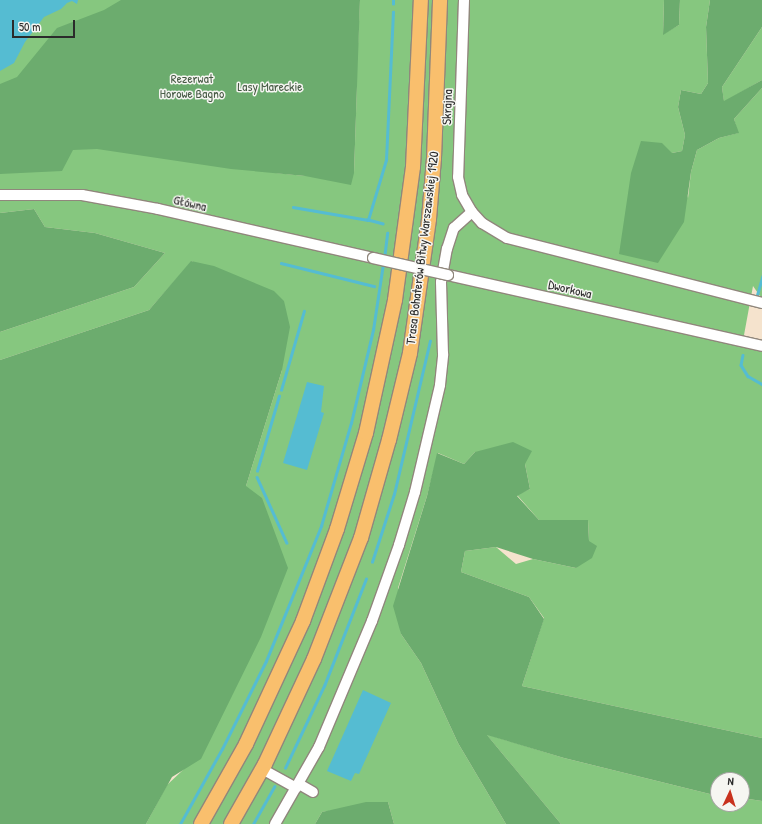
<!DOCTYPE html>
<html>
<head>
<meta charset="utf-8">
<style>
	body { margin:0 }
	#map { position:relative; width:762px; height:824px; overflow:hidden; background:#f5e3cd; font-family:"Patrick Hand",sans-serif }
	div>[style] { position:absolute }
	[style*='--x'] { left:calc(var(--x)*1px); top:calc(var(--y)*1px); width:calc(var(--w)*1px); rotate:calc(var(--a)*1deg) }
	.green>* { inset:0; background:#86c77f }
	.forest>* { inset:0; background:#6cac6e }
	.water>* { inset:0; background:#55bcd2 }
	.stream>* { height:2.5px; margin:-1.25px; padding:0 1.25px; transform-origin:1.25px; border-radius:1.25px; background:#55bcd2 }
	.roads { filter:drop-shadow(1px 0 #90877c) drop-shadow(-1px 0 #90877c) drop-shadow(0 1px #90877c) drop-shadow(0 -1px #90877c) }
	.minor>* { height:10px; margin:-5px; padding:0 5px; transform-origin:5px; border-radius:5px; background:#fff }
	.highway>* { height:14px; margin:-7px; padding:0 7px; transform-origin:7px; border-radius:7px; background:#f9bf6d }
	.bridges { filter:drop-shadow(1px 0 #90877c) drop-shadow(-1px 0 #90877c) drop-shadow(0 1px #90877c) drop-shadow(0 -1px #90877c) }
	.minor-bridge>* { height:10px; margin:-5px; padding:0 5px; transform-origin:5px; border-radius:5px; background:#fff }
	span { translate:-50% -50%; white-space:nowrap; text-align:center; line-height:1.15; -webkit-text-stroke:3px #f6f6f2; paint-order:stroke }
	.park-label { font-size:13px; color:#465a44 }
	.street-label { font-size:13px; color:#2b2b2b }
	.north { position:absolute; left:710px; top:772px; width:40px; height:40px; box-sizing:border-box; background:#f6f6f2; border:1px solid #a5a5a2; border-radius:50%; rotate:4deg; font-size:11px; font-weight:700; line-height:16px; text-align:center; color:#2b2b2b }
	.north::after { content:''; display:block; margin:auto; width:14px; height:18px; background:#c8321e; clip-path:polygon(50% 0,100% 100%,50% 72%,0 100%) }
	.scale { position:absolute; left:12px; top:20px; width:63px; height:18px; box-sizing:border-box; border:2px solid #2b2b2b; border-top:0; padding-left:5px; font-size:12px; line-height:14px; white-space:nowrap; color:#2b2b2b; -webkit-text-stroke:3px #f6f6f2; paint-order:stroke }
</style>
</head>
<body>
<div id="map">
	<div class="green">
		<div style="clip-path:polygon(evenodd,0 0,279px 0,358px 44px,360px 0,664px 0,663px 34px,679px 25px,680px 0,710px 0,706px 27px,708px 83px,701px 94px,681px 90px,678px 107px,685px 135px,682px 151px,672px 153px,688px 198px,691px 172px,697px 150px,719px 138px,738px 133px,734px 119px,762px 88px,762px 299px,753px 286px,742px 346px,762px 351px,762px 738px,522px 686px,544px 618px,529px 597px,461px 572px,465px 551px,496px 547px,516px 564px,533px 559px,576px 568px,589px 541px,588px 520px,539px 520px,517px 495px,530px 489px,525px 464px,475px 452px,464px 464px,438px 453px,427px 496px,398px 588px,401px 634px,421px 663px,458px 743px,506px 824px,394px 824px,388px 802px,322px 812px,315px 824px,146px 824px,167px 785px,184px 769px,246px 486px,282px 370px,192px 261px,149px 310px,0 360px,0 332px,134px 287px,165px 253px,95px 233px,45px 227px,34px 209px,0 213px,0 0,357px 84px,354px 173px,305px 176px,276px 173px,357px 84px)"></div>
		<div style="clip-path:polygon(762px 27px,762px 80px,724px 102px,722px 87px)"></div>
		<div style="clip-path:polygon(486px 734px,564px 758px,718px 796px,718px 804px,742px 804px,742px 798px,762px 801px,762px 824px,561px 824px)"></div>
	</div>
	<div class="forest">
		<div style="clip-path:polygon(121px 0,360px 0,354px 173px,351px 185px,305px 176px,231px 169px,97px 149px,73px 150px,62px 171px,0 174px,0 84px,17px 77px,57px 28px,104px 10px)"></div>
		<div style="clip-path:polygon(664px 0,680px 0,679px 25px,663px 35px)"></div>
		<div style="clip-path:polygon(710px 0,762px 0,762px 27px,722px 87px,724px 101px,762px 80px,762px 88px,734px 119px,739px 133px,719px 138px,697px 150px,691px 172px,684px 222px,658px 263px,619px 254px,631px 173px,641px 141px,662px 143px,672px 153px,682px 151px,685px 135px,678px 107px,681px 90px,701px 94px,708px 83px,706px 27px)"></div>
		<div style="clip-path:polygon(34px 209px,45px 227px,95px 233px,165px 253px,134px 287px,0 332px,0 213px)"></div>
		<div style="clip-path:polygon(191px 261px,214px 266px,274px 291px,284px 301px,290px 327px,282px 370px,246px 486px,262px 498px,288px 568px,261px 637px,201px 759px,172px 777px,146px 824px,0 824px,0 360px,149px 310px)"></div>
		<div style="clip-path:polygon(513px 442px,532px 451px,525px 464px,530px 489px,517px 496px,539px 520px,588px 520px,589px 541px,597px 546px,592px 558px,576px 568px,533px 559px,496px 547px,465px 551px,461px 572px,529px 597px,544px 619px,522px 686px,762px 738px,762px 801px,742px 798px,742px 780px,718px 780px,718px 796px,564px 758px,487px 735px,561px 824px,506px 824px,458px 743px,421px 663px,401px 634px,393px 606px,427px 496px,437px 453px,464px 464px,475px 452px)"></div>
		<div style="clip-path:polygon(366px 802px,388px 802px,394px 824px,315px 824px,322px 812px)"></div>
	</div>
	<div class="water">
		<div style="clip-path:polygon(0 0,78px 0,77px 4px,72px 1px,67px 3px,61px 9px,44px 17px,25px 42px,14px 63px,0 71px)"></div>
		<div style="clip-path:polygon(307px 382px,324px 386px,321px 412px,324px 413px,307px 470px,283px 463px)"></div>
		<div style="clip-path:polygon(363px 690px,391px 703px,359px 774px,355px 773px,351px 781px,327px 771px)"></div>
	</div>
	<div class="stream">
		<div style="--x:393;--y:4;--w:4;--a:-90"></div>
		<div style="--x:293;--y:207;--w:76;--a:9.8"></div>
		<div style="--x:383;--y:224;--w:16;--a:-165"></div>
		<div style="--x:368;--y:220;--w:63;--a:-73.3"></div>
		<div style="--x:386;--y:160;--w:148;--a:-87.3"></div>
		<div style="--x:384;--y:259;--w:26;--a:-83"></div>
		<div style="--x:281;--y:263;--w:96;--a:13.9"></div>
		<div style="--x:757;--y:295;--w:19;--a:-74"></div>
		<div style="--x:743;--y:355;--w:10;--a:101"></div>
		<div style="--x:741;--y:365;--w:13;--a:58"></div>
		<div style="--x:748;--y:376;--w:16;--a:30"></div>
		<div style="--x:281;--y:390;--w:82;--a:-73.8"></div>
		<div style="--x:257;--y:471;--w:78;--a:-73.7"></div>
		<div style="--x:257;--y:477;--w:72;--a:65.6"></div>
		<div style="--x:372;--y:562;--w:71;--a:-72.1"></div>
		<div style="--x:394;--y:494;--w:157;--a:-76.8"></div>
		<div style="--x:285;--y:768;--w:91;--a:-64.6"></div>
		<div style="--x:324;--y:686;--w:115;--a:-68.6"></div>
		<div style="--x:180;--y:824;--w:86;--a:-60.8"></div>
		<div style="--x:222;--y:749;--w:98;--a:-63.4"></div>
		<div style="--x:266;--y:661;--w:146;--a:-67.8"></div>
		<div style="--x:321;--y:526;--w:107;--a:-73.8"></div>
		<div style="--x:351;--y:423;--w:96;--a:-76.7"></div>
		<div style="--x:373;--y:330;--w:67;--a:-81.4"></div>
		<div style="--x:253;--y:824;--w:43;--a:-60.4"></div>
	</div>
	<div class="roads">
		<div class="minor">
			<div style="--x:464;--y:0;--w:177;--a:91.9"></div>
			<div style="--x:458;--y:177;--w:18;--a:77"></div>
			<div style="--x:462;--y:195;--w:20;--a:60"></div>
			<div style="--x:472;--y:212;--w:15;--a:48"></div>
			<div style="--x:482;--y:223;--w:29;--a:31"></div>
			<div style="--x:507;--y:238;--w:263;--a:14.3"></div>
			<div style="--x:0;--y:195;--w:82;--a:0"></div>
			<div style="--x:82;--y:195;--w:77;--a:10.4"></div>
			<div style="--x:158;--y:209;--w:221;--a:12.8"></div>
			<div style="--x:448;--y:275;--w:322;--a:12.7"></div>
			<div style="--x:262;--y:769;--w:39;--a:29"></div>
			<div style="--x:299;--y:784;--w:16;--a:30"></div>
			<div style="--x:275;--y:824;--w:89;--a:-60.3"></div>
			<div style="--x:319;--y:747;--w:137;--a:-67.2"></div>
			<div style="--x:372;--y:621;--w:81;--a:-70.4"></div>
			<div style="--x:399;--y:545;--w:55;--a:-73.2"></div>
			<div style="--x:415;--y:492;--w:110;--a:-76.8"></div>
			<div style="--x:440;--y:385;--w:31;--a:-84"></div>
			<div style="--x:443;--y:354;--w:72;--a:-91.6"></div>
			<div style="--x:441;--y:282;--w:34;--a:-80"></div>
			<div style="--x:447;--y:249;--w:22;--a:-72"></div>
			<div style="--x:454;--y:228;--w:24;--a:-42"></div>
		</div>
		<div class="highway">
			<div style="--x:201;--y:824;--w:92;--a:-60.6"></div>
			<div style="--x:246;--y:744;--w:136;--a:-65.1"></div>
			<div style="--x:303;--y:621;--w:98;--a:-69.7"></div>
			<div style="--x:337;--y:529;--w:100;--a:-73.2"></div>
			<div style="--x:366;--y:433;--w:136;--a:-77.7"></div>
			<div style="--x:395;--y:300;--w:134;--a:-82.3"></div>
			<div style="--x:413;--y:167;--w:167;--a:-87.3"></div>
			<div style="--x:231;--y:824;--w:69;--a:-60.5"></div>
			<div style="--x:265;--y:764;--w:116;--a:-65"></div>
			<div style="--x:314;--y:659;--w:130;--a:-68.8"></div>
			<div style="--x:361;--y:538;--w:102;--a:-74.1"></div>
			<div style="--x:389;--y:440;--w:89;--a:-76.4"></div>
			<div style="--x:410;--y:353;--w:135;--a:-81.9"></div>
			<div style="--x:429;--y:219;--w:61;--a:-85.3"></div>
			<div style="--x:434;--y:158;--w:158;--a:-87.8"></div>
		</div>
	</div>
	<div class="bridges">
		<div class="minor-bridge">
			<div style="--x:373;--y:258;--w:77;--a:12.8"></div>
		</div>
	</div>
	<div class="park-label">
		<span style="left:192px;top:86px">Rezerwat<br>Horowe Bagno</span>
		<span style="left:270px;top:86px">Lasy Mareckie</span>
	</div>
	<div class="street-label">
		<span style="left:447px;top:107px;rotate:-88deg">Skrajna</span>
		<span style="left:190px;top:203px;rotate:13deg">Główna</span>
		<span style="left:422px;top:248px;rotate:-83deg">Trasa Bohaterów Bitwy Warszawskiej 1920</span>
		<span style="left:570px;top:289px;rotate:13deg">Dworkowa</span>
	</div>
	<div class="north">N</div>
	<div class="scale">50 m</div>
</div>
</body>
</html>
